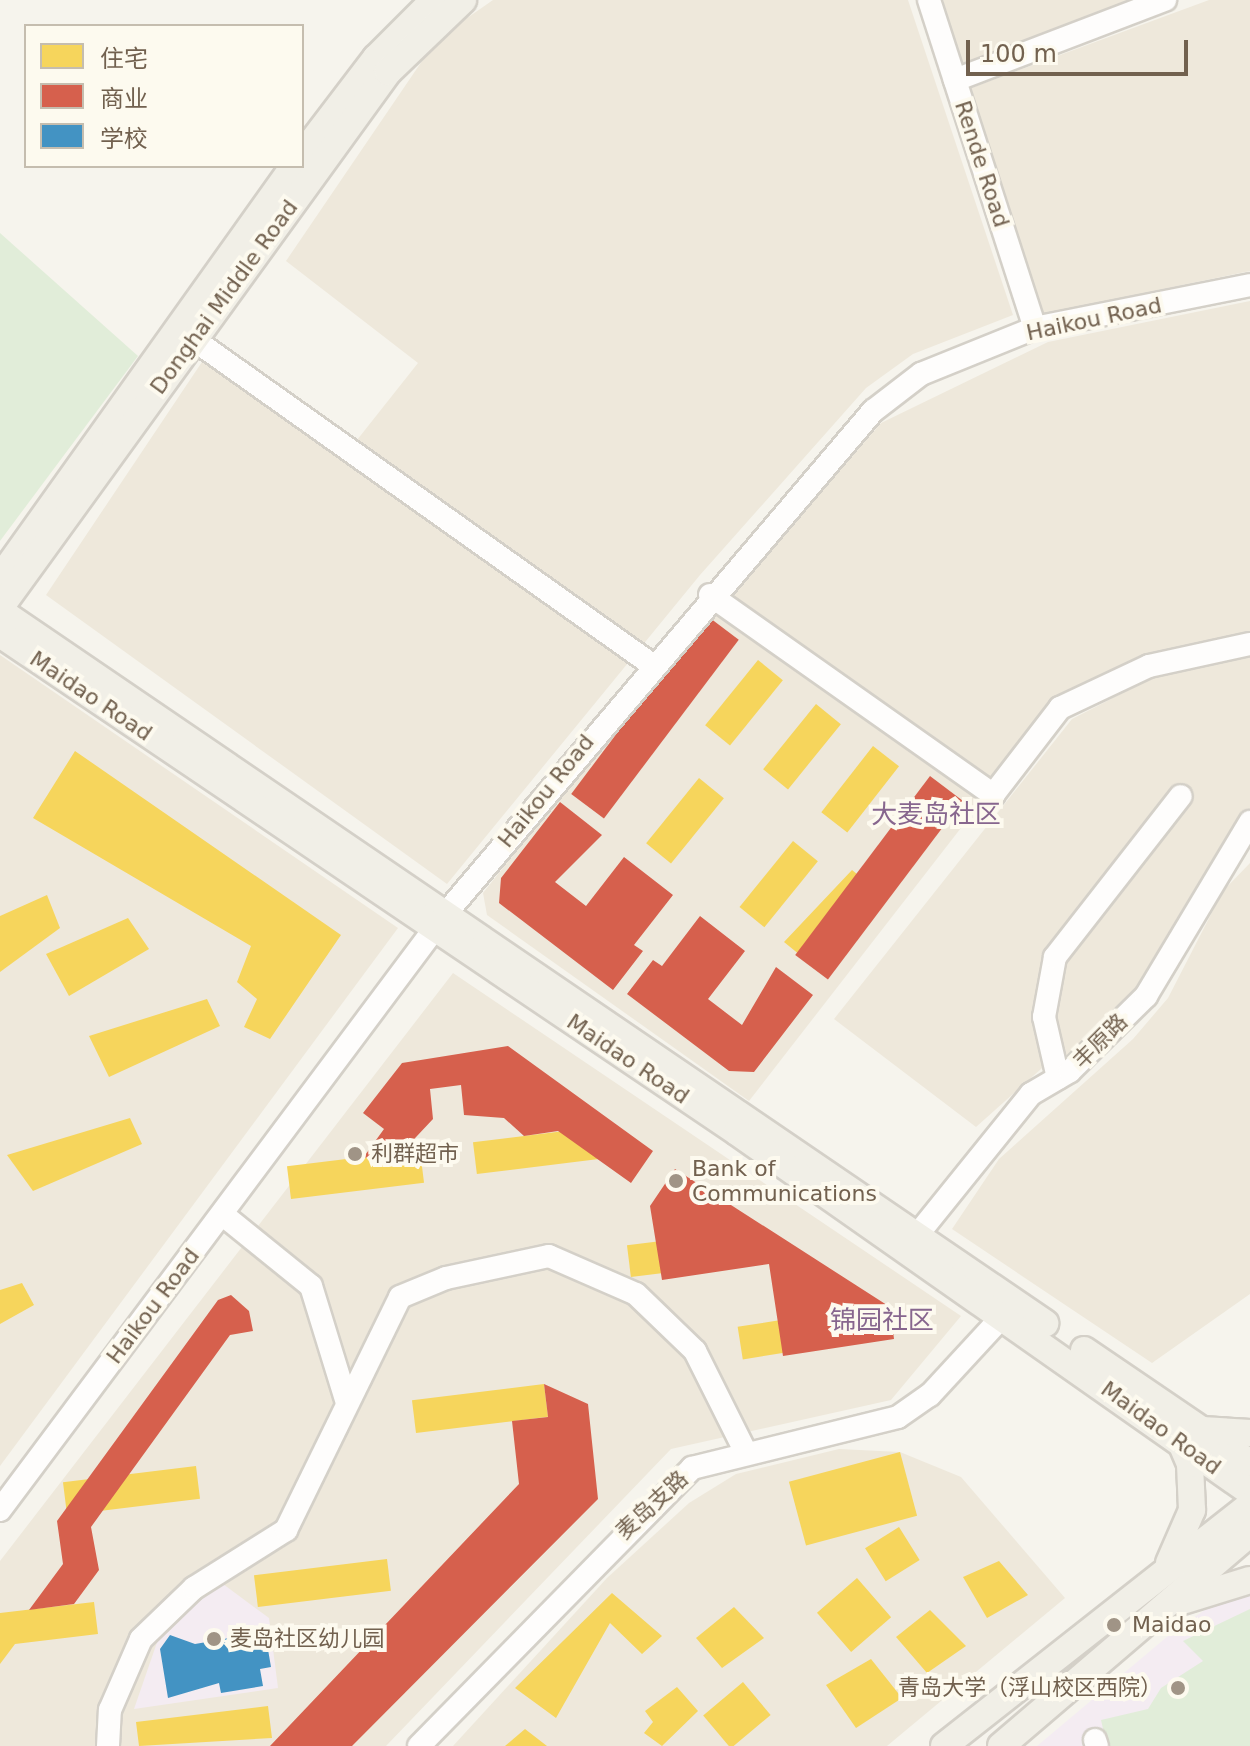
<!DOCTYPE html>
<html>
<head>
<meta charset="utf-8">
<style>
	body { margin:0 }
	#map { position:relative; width:1250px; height:1746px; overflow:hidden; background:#f6f4ed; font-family:"DejaVu Sans","Noto Sans SC",sans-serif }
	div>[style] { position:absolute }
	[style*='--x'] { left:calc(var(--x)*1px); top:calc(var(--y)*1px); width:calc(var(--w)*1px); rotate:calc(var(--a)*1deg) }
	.residential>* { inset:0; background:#eee8db }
	.education>* { inset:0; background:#f4ecf2 }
	.green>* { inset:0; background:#e1edd9 }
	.homes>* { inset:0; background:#f6d55c; transform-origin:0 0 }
	.shops>* { inset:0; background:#d6604d; transform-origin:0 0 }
	.schools>* { inset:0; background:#4393c3 }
	.roads { filter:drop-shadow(2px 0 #d4d0c8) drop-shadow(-2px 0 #d4d0c8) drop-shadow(0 2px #d4d0c8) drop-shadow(0 -2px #d4d0c8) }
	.minor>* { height:22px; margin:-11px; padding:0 11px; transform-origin:11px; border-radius:11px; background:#fefdfc }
	.major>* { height:26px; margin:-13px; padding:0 13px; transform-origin:13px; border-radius:13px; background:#f1efe7 }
	.dots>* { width:22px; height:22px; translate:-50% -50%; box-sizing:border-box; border:4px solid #fdfaef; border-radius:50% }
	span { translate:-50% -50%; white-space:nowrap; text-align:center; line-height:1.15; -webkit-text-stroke:8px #fdfaef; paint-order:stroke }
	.street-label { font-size:22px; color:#72614f }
	.poi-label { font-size:22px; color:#72614f }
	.left { translate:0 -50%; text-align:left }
	.right { translate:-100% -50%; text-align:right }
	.quarter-label { font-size:26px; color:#87668e }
	.legend { position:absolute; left:24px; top:24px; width:280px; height:144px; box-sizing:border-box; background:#fdfaef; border:2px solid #c5bdaf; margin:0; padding:10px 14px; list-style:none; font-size:24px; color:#72614f }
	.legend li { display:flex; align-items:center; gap:16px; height:40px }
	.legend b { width:40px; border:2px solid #c5bdaf }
	.scale { position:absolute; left:966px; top:40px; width:222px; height:36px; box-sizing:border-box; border:4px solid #72614f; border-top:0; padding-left:10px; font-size:24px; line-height:28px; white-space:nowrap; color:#72614f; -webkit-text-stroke:6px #fdfaef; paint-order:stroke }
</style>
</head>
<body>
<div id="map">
	<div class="residential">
		<div style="clip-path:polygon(493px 0,908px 0,1013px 315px,913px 354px,866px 388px,700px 575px,447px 884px,46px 595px,214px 344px,357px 440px,418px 363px,286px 261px,437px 39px)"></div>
		<div style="clip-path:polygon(943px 0,1132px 0,963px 65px)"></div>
		<div style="clip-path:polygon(1209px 0,1250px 0,1250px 271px,1042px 314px,971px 88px)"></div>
		<div style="clip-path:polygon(1250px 301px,1250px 644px,1093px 679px,1049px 706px,990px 786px,728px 600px,881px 423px,1048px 342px)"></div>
		<div style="clip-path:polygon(710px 606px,979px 795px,978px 806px,749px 1101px,487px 915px,483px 893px)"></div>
		<div style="clip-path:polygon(0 655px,398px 928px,0 1466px)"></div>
		<div style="clip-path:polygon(1250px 656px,1250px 815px,1224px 843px,1134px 990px,1069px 1054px,1050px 1061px,976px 1127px,834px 1019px,1072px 719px,1150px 679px)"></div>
		<div style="clip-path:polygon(1250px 863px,1250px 1294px,1152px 1363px,952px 1229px,999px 1159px,1133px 1039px,1168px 998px,1223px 891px)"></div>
		<div style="clip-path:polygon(453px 973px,961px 1316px,891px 1400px,671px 1449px,386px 1746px,0 1746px,0 1561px)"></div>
		<div style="clip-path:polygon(839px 1449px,900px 1452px,961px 1477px,1065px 1598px,887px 1746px,453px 1746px,607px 1578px,689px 1503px,736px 1474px)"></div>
	</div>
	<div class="education">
		<div style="clip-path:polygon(223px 1584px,269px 1618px,278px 1688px,134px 1709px,162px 1628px)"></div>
		<div style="clip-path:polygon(1250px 1592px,1250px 1746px,1037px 1746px,1174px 1631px,1221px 1599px)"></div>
	</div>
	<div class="green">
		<div style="clip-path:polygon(0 233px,138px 356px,0 541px)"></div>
		<div style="clip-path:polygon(1250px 1609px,1250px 1746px,1107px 1746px,1101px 1720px,1148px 1709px,1161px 1688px,1203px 1661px,1183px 1641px)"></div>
	</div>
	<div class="homes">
		<div style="left:704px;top:621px;width:32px;height:85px;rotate:39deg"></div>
		<div style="left:758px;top:660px;width:32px;height:84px;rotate:39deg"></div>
		<div style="left:816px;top:704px;width:32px;height:84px;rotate:39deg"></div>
		<div style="left:629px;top:721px;width:33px;height:85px;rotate:38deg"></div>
		<div style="left:873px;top:746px;width:33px;height:84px;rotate:38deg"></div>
		<div style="clip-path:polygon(75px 751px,341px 935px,270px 1039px,244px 1027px,257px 999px,237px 982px,251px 946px,33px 818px)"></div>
		<div style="left:699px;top:778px;width:32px;height:84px;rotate:39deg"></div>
		<div style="left:929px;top:787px;width:32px;height:85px;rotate:39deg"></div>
		<div style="clip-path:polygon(555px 814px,576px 831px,532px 886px,545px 897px,530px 916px,502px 887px)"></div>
		<div style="left:793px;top:841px;width:32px;height:85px;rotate:39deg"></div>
		<div style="clip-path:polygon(852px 870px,882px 894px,859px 921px,851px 915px,811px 964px,784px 942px)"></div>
		<div style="left:621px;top:879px;width:32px;height:84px;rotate:39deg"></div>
		<div style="clip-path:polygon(47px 895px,60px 928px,0 972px,0 916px)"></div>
		<div style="clip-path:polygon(128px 918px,149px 949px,69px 996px,46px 954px)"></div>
		<div style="left:695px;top:929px;width:33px;height:85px;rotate:38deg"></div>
		<div style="clip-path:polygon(779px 979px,800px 995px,751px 1058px,732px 1063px,706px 1043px,721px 1024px,735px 1035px)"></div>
		<div style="clip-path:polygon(207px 999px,220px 1026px,109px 1077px,89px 1036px)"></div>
		<div style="clip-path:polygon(130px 1118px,142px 1144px,33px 1191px,7px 1155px)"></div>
		<div style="left:605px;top:1126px;width:32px;height:133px;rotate:83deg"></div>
		<div style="left:420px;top:1150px;width:33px;height:134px;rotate:83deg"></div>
		<div style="left:759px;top:1229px;width:32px;height:133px;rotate:83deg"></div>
		<div style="clip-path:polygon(22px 1283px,34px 1305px,0 1324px,0 1290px)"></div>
		<div style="left:869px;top:1306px;width:33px;height:133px;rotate:81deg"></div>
		<div style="left:544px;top:1384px;width:33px;height:133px;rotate:83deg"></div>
		<div style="left:900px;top:1452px;width:66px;height:115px;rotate:75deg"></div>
		<div style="left:196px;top:1466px;width:33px;height:134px;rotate:83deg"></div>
		<div style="left:899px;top:1527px;width:39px;height:40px;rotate:58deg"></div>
		<div style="left:387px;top:1559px;width:32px;height:134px;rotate:83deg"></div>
		<div style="clip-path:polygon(999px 1561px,1028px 1595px,987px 1618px,963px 1577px)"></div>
		<div style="left:857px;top:1578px;width:52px;height:53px;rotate:49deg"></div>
		<div style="clip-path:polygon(612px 1593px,662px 1636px,642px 1654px,610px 1623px,556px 1718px,515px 1688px)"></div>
		<div style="clip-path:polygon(94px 1602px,98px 1634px,15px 1644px,0 1664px,0 1613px)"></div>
		<div style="clip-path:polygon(734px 1607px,764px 1638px,722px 1668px,696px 1638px)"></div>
		<div style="clip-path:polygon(930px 1610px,966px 1646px,927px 1673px,896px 1637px)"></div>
		<div style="clip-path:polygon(871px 1659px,902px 1698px,856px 1728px,826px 1685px)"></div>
		<div style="left:743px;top:1682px;width:43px;height:52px;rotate:50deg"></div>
		<div style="clip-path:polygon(677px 1687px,698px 1711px,662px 1746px,644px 1733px,653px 1722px,645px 1711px)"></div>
		<div style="clip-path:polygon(268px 1706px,272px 1738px,139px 1746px,136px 1722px)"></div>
		<div style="clip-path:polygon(525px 1729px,547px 1746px,505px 1746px)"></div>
	</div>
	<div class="shops">
		<div style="left:706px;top:615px;width:41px;height:224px;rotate:37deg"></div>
		<div style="left:930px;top:776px;width:41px;height:224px;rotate:37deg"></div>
		<div style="clip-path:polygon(560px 802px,602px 835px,555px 882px,586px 906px,624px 857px,673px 895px,634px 945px,643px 951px,613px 990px,499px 903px,501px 878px)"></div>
		<div style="clip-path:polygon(700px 916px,745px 951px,708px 999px,742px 1025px,776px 967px,813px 995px,754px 1072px,729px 1071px,627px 994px,653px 960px,662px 966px)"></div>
		<div style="clip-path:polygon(508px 1046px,653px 1151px,631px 1183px,558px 1131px,524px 1136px,504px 1118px,464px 1115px,461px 1085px,430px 1089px,433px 1119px,401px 1153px,363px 1158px,384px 1129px,363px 1113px,402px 1063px)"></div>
		<div style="clip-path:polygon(675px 1169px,890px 1307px,894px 1339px,783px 1356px,769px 1264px,662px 1280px,650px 1206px)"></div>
		<div style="clip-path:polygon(231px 1295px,249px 1311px,253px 1331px,230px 1335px,91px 1527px,99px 1570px,74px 1604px,29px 1610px,63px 1564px,57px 1521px,218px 1300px)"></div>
		<div style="clip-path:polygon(544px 1384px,588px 1404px,598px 1499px,352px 1746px,270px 1746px,519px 1484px,512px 1421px,548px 1417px)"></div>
	</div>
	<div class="schools">
		<div style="clip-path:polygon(265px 1632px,271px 1667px,260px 1669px,263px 1686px,221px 1693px,219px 1683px,168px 1698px,160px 1649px,170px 1635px,195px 1644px)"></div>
	</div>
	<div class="roads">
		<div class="minor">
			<div style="--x:929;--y:0;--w:345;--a:72.1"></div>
			<div style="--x:955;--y:80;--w:225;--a:-20.9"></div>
			<div style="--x:193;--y:339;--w:562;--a:35.36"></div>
			<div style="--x:710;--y:595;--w:347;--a:35.2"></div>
			<div style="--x:993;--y:795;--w:110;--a:-52.4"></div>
			<div style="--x:1060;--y:708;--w:98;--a:-25.3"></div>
			<div style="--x:1149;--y:666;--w:103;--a:-12.3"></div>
			<div style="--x:1058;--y:1078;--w:63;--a:-102.9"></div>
			<div style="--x:1044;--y:1017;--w:61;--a:-79.6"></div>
			<div style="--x:1055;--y:957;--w:204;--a:-52"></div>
			<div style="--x:222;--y:1214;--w:114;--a:39"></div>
			<div style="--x:311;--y:1286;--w:122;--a:72.9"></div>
			<div style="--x:918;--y:1234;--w:180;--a:-51.1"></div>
			<div style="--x:1031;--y:1094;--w:45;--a:-30.5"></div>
			<div style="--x:1070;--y:1071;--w:107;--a:-44.6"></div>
			<div style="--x:1146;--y:996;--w:203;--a:-59.1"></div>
			<div style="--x:0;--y:1510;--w:747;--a:-53.22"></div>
			<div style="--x:447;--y:912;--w:658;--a:-49.63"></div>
			<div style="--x:873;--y:411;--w:61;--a:-37.6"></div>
			<div style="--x:921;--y:374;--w:123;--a:-22"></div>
			<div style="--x:1035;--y:328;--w:219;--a:-11.3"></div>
			<div style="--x:1095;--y:1740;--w:6;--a:72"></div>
			<div style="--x:108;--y:1746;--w:36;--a:-87"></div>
			<div style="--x:110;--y:1710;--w:77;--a:-66.4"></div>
			<div style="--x:141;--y:1639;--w:74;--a:-43.9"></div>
			<div style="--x:194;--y:1588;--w:109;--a:-32.2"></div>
			<div style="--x:286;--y:1530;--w:259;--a:-63.9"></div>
			<div style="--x:400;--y:1297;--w:50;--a:-22.4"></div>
			<div style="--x:446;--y:1278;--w:105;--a:-12.1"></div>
			<div style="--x:549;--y:1256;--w:95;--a:23.6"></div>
			<div style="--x:636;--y:1294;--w:82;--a:44"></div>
			<div style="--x:695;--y:1351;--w:110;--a:63.4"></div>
			<div style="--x:419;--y:1746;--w:390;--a:-45.5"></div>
			<div style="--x:692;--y:1468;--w:212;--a:-13.9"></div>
			<div style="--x:898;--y:1417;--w:39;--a:-35"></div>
			<div style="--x:930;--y:1395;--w:121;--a:-47.3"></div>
		</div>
		<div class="major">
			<div style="--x:302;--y:155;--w:122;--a:-52.7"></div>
			<div style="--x:376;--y:58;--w:82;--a:-45"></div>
			<div style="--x:0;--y:578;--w:506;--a:-54.49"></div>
			<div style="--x:0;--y:608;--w:662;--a:-54.1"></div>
			<div style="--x:388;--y:72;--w:104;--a:-43.8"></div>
			<div style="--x:0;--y:611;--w:1265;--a:34.27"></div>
			<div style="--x:0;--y:634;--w:889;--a:34.05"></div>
			<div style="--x:737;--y:1132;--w:627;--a:35.06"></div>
			<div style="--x:1084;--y:1350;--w:201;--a:34.2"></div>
			<div style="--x:1202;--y:1430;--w:48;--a:3.6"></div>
			<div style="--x:1169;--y:1563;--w:58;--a:-66.5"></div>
			<div style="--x:1192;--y:1510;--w:46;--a:-92.5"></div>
			<div style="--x:1190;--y:1464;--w:28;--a:-113"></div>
			<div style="--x:1182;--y:1601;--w:71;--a:-17.2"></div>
			<div style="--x:944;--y:1746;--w:390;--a:-38.2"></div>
			<div style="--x:1001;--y:1746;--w:328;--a:-40.5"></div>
		</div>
	</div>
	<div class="dots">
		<div style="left:355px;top:1154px;background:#a09486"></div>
		<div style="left:676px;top:1181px;background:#a09486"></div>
		<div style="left:1114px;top:1625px;background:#a09486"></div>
		<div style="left:214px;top:1639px;background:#a09486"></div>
		<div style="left:1178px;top:1688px;background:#a09486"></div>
	</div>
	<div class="street-label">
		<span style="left:982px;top:164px;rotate:72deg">Rende Road</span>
		<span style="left:224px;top:297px;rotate:-54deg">Donghai Middle Road</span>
		<span style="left:1094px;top:319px;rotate:-12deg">Haikou Road</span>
		<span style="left:91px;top:696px;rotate:34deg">Maidao Road</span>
		<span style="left:546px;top:791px;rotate:-51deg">Haikou Road</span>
		<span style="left:1100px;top:1041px;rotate:-45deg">丰原路</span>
		<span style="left:628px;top:1059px;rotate:34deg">Maidao Road</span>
		<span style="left:153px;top:1306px;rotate:-53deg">Haikou Road</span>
		<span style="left:1161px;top:1428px;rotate:36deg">Maidao Road</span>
		<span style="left:652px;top:1505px;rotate:-43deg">麦岛支路</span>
	</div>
	<div class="poi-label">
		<span class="left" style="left:371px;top:1154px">利群超市</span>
		<span class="left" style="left:692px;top:1181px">Bank of<br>Communications</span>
		<span class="left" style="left:1132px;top:1625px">Maidao</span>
		<span class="left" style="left:230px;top:1639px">麦岛社区幼儿园</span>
		<span class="right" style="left:1162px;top:1688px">青岛大学（浮山校区西院）</span>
	</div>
	<div class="quarter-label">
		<span style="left:936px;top:815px">大麦岛社区</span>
		<span style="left:882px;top:1321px">锦园社区</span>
	</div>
	<ul class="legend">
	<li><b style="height:22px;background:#f6d55c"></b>住宅</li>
	<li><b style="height:22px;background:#d6604d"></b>商业</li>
	<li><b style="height:22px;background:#4393c3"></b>学校</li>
	</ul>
	<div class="scale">100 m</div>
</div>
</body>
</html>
